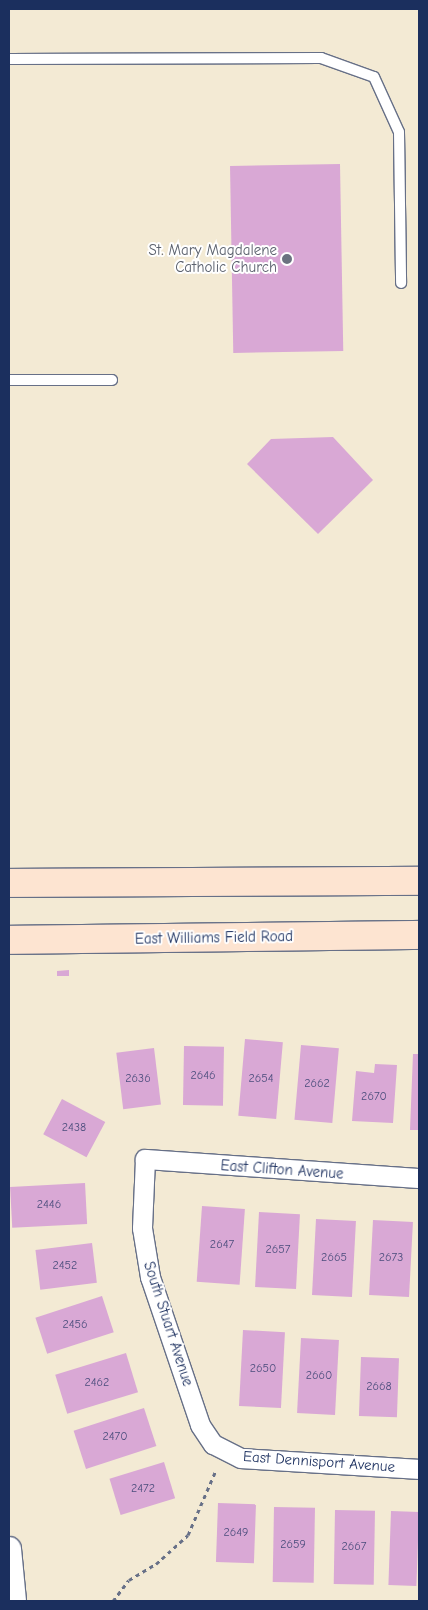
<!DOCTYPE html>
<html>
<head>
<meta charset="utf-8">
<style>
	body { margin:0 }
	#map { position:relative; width:428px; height:1610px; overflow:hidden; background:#f3ead4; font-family:"Comic Neue",sans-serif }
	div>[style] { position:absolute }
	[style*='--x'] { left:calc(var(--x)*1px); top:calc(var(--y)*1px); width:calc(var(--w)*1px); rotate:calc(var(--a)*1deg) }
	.building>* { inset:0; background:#d9a8d5; transform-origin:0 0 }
	.path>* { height:3px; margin-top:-1.5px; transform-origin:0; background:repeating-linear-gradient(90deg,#677087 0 4px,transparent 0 8px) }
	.roads { filter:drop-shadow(1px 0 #677087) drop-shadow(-1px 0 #677087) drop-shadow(0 1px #677087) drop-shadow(0 -1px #677087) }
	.service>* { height:10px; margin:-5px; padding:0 5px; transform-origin:5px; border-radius:5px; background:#fff }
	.minor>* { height:19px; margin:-9.5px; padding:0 9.5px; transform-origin:9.5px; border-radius:9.5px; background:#fff }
	.tertiary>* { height:24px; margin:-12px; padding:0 12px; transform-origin:12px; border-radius:12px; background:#fff }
	.secondary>* { height:28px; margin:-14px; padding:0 14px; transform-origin:14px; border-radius:14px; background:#fde4d1 }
	.dots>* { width:14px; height:14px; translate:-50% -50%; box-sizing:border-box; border:2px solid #fff; border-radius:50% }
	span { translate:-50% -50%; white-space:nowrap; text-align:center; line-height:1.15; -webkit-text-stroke:4px #fff; paint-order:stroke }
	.number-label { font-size:12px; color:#4a4d7c }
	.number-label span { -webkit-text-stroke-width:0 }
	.worship-label { font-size:15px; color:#5b616d }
	.right { translate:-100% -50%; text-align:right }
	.street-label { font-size:15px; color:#1b2f5e }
	.frame { position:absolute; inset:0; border:10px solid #1b2f5e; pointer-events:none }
</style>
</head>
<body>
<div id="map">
	<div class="building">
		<div style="left:340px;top:164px;width:187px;height:110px;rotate:89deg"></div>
		<div style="clip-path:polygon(333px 437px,373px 480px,318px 534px,247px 464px,271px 439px)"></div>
		<div style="clip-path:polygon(69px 970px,69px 976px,57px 976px,57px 971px)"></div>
		<div style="left:245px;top:1039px;width:38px;height:77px;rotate:5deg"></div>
		<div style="left:301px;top:1045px;width:38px;height:75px;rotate:5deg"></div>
		<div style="left:184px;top:1046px;width:40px;height:59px;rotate:1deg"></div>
		<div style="left:154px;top:1048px;width:57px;height:38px;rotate:83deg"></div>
		<div style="clip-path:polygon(413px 1054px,419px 1054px,419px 1130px,410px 1130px)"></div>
		<div style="clip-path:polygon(375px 1064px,397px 1065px,393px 1123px,352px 1121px,356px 1071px,374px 1073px)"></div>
		<div style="left:62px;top:1099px;width:49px;height:40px;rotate:28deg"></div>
		<div style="left:85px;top:1183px;width:41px;height:75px;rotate:87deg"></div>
		<div style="left:202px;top:1206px;width:43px;height:76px;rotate:4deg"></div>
		<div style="left:259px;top:1212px;width:41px;height:75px;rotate:3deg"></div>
		<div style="left:316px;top:1219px;width:40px;height:76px;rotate:3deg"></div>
		<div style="left:373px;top:1220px;width:40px;height:75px;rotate:3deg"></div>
		<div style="left:92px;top:1243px;width:40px;height:57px;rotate:83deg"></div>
		<div style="left:102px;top:1296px;width:38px;height:70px;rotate:72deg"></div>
		<div style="left:243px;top:1330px;width:42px;height:76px;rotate:3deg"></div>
		<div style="left:301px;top:1338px;width:38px;height:75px;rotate:3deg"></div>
		<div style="left:126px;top:1353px;width:41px;height:74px;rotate:73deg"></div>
		<div style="left:361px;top:1357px;width:38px;height:59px;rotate:2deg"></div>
		<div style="left:144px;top:1408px;width:40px;height:74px;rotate:72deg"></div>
		<div style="left:164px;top:1462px;width:38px;height:57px;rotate:73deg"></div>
		<div style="left:218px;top:1503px;width:38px;height:59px;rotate:2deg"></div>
		<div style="left:274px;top:1507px;width:41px;height:75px;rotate:1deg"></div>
		<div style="left:335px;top:1510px;width:40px;height:74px;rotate:1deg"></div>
		<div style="left:391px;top:1511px;width:28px;height:74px;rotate:2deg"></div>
	</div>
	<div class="path">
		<div style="--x:113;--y:1601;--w:26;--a:-53"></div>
		<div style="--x:129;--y:1580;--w:31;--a:-31"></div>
		<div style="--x:156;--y:1564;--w:43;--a:-42.2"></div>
		<div style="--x:188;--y:1535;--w:71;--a:-66.7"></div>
	</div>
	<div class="roads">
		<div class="service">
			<div style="--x:9;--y:59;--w:312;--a:-0.2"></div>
			<div style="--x:321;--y:58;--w:56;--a:19.7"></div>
			<div style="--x:374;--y:77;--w:60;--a:65.6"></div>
			<div style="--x:399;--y:132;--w:151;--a:89.2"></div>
			<div style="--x:9;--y:380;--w:103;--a:0"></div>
		</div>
		<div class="minor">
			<div style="--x:419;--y:1178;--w:275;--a:-176"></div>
			<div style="--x:145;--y:1159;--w:69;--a:92.5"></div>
			<div style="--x:142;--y:1228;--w:50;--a:80.7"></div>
			<div style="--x:150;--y:1277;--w:156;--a:71.3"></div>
			<div style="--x:200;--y:1425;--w:23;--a:56"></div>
			<div style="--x:213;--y:1444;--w:31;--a:27"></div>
			<div style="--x:241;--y:1458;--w:178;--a:3.5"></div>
		</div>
		<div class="tertiary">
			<div style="--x:9;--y:1549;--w:52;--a:84.5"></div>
		</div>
		<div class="secondary">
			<div style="--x:9;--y:883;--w:410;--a:-0.3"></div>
			<div style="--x:9;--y:940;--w:410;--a:-0.7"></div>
		</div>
	</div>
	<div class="dots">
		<div style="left:287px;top:259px;background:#6b7280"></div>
	</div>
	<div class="number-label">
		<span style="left:203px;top:1076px">2646</span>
		<span style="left:138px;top:1079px">2636</span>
		<span style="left:261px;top:1079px">2654</span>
		<span style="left:317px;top:1084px">2662</span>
		<span style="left:374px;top:1097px">2670</span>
		<span style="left:74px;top:1128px">2438</span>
		<span style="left:49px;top:1205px">2446</span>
		<span style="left:222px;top:1245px">2647</span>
		<span style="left:278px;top:1250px">2657</span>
		<span style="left:334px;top:1258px">2665</span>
		<span style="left:391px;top:1258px">2673</span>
		<span style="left:65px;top:1266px">2452</span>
		<span style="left:75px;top:1325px">2456</span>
		<span style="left:263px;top:1369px">2650</span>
		<span style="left:319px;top:1376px">2660</span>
		<span style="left:97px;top:1383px">2462</span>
		<span style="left:379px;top:1387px">2668</span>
		<span style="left:115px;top:1437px">2470</span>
		<span style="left:143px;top:1489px">2472</span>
		<span style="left:236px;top:1533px">2649</span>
		<span style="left:293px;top:1545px">2659</span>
		<span style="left:354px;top:1547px">2667</span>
	</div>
	<div class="worship-label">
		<span class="right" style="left:277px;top:259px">St. Mary Magdalene<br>Catholic Church</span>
	</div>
	<div class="street-label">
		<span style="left:214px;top:938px;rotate:-1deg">East Williams Field Road</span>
		<span style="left:282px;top:1170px;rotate:4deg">East Clifton Avenue</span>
		<span style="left:168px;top:1324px;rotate:72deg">South Stuart Avenue</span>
		<span style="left:319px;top:1462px;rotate:4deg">East Dennisport Avenue</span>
	</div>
	<div class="frame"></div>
</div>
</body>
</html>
